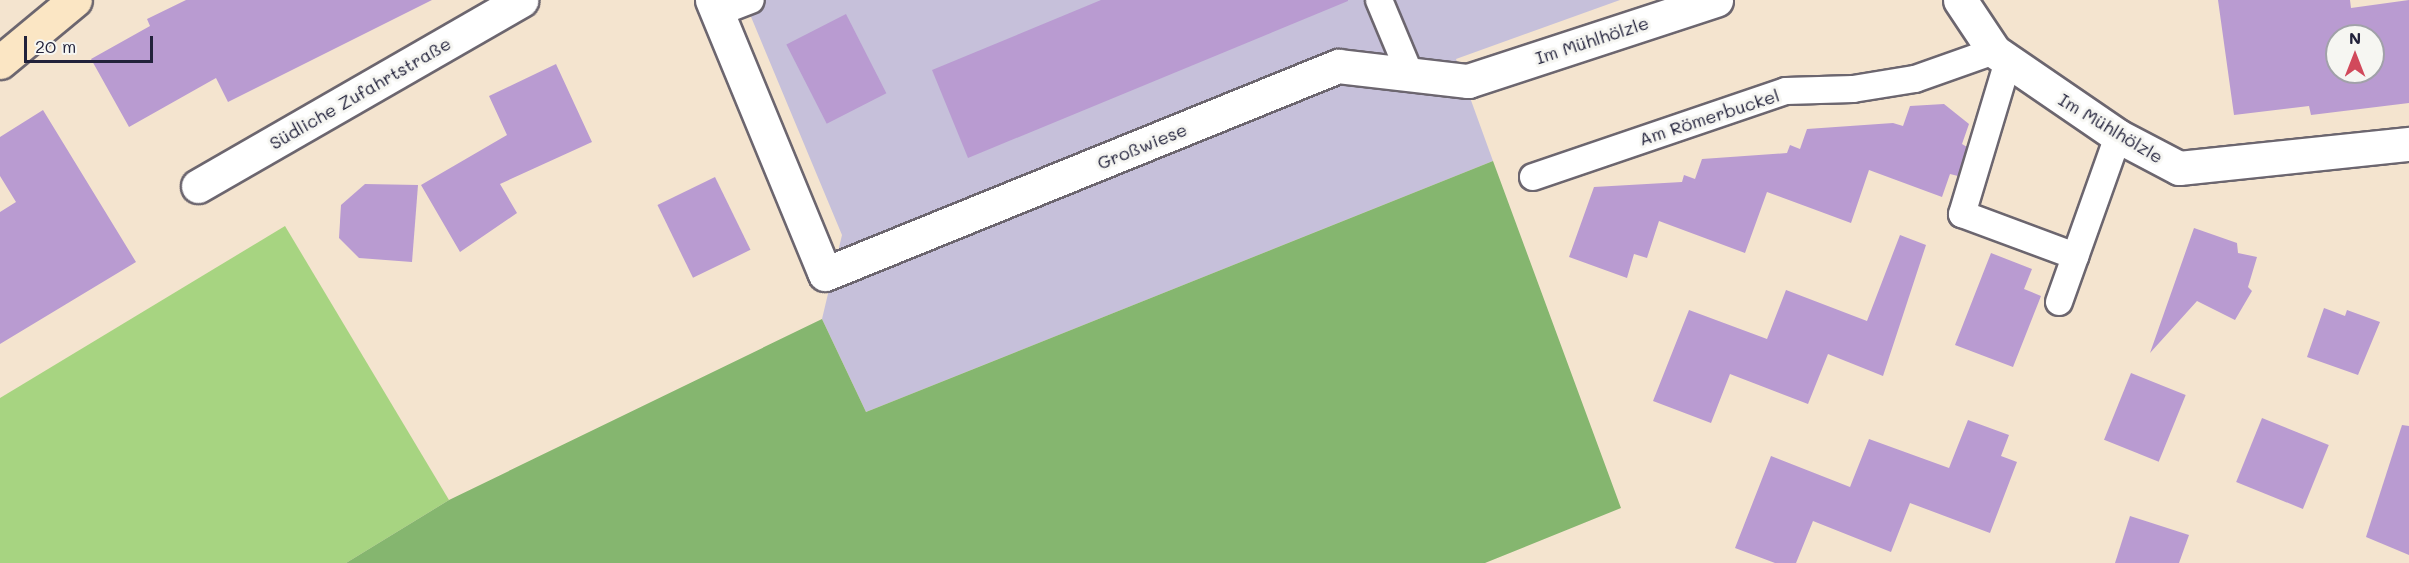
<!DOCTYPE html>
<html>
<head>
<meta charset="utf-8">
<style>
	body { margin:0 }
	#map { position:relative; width:2409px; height:563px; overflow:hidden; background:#f4e4cf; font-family:Mali,sans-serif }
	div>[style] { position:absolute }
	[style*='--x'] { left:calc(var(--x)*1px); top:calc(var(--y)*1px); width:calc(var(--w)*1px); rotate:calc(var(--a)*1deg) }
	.industrial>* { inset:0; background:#c6c0da }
	.green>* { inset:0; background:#a7d481 }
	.forest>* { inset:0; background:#85b66f }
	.building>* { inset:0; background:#b99bd1; transform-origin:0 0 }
	.roads { filter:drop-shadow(2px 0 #6c666f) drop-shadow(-2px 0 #6c666f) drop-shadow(0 2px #6c666f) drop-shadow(0 -2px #6c666f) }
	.service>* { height:26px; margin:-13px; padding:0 13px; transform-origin:13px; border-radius:13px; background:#fff }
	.minor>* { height:33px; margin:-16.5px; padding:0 16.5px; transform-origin:16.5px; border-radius:16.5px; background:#fff }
	.secondary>* { height:33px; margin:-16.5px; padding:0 16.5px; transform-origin:16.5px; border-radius:16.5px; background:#fbe6c4 }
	span { translate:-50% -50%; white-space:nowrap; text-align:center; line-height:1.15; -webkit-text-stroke:6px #f6f6f2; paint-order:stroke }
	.street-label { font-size:18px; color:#22223b }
	.north { position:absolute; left:2325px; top:24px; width:60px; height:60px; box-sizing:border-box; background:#f6f6f2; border:2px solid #a1a1a9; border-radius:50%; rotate:0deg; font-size:16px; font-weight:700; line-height:24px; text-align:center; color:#22223b }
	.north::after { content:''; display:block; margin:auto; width:21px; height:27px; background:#d1495b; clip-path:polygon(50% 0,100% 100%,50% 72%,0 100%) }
	.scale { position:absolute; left:24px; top:36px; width:129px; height:27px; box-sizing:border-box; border:3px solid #22223b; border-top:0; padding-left:8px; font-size:18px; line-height:21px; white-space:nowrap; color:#22223b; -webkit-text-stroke:4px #f6f6f2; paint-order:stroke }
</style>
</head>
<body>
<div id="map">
	<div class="industrial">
		<div style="clip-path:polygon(744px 0,1620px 0,1456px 59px,1493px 161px,866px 412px,822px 319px,842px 235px)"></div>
	</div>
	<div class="green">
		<div style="clip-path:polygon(285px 226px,449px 500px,346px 563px,0 563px,0 398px)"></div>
	</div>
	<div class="forest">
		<div style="clip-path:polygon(1493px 161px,1621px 508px,1485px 563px,346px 563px,449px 500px,822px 319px,866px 412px)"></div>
	</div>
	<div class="building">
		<div style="clip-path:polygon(186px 0,432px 0,228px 102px,216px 78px,129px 127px,91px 59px,150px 26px,147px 19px)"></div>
		<div style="clip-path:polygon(1101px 0,1348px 0,1348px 1px,968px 158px,932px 70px)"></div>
		<div style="clip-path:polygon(evenodd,2218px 0,2350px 0,2351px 8px,2409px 0,2409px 103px,2311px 115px,2309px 106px,2234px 115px,2218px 0,2337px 36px,2373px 36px,2373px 72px,2337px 72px,2337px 36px)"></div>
		<div style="left:846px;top:14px;width:89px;height:67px;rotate:63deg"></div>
		<div style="clip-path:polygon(556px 64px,592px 142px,500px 184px,517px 213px,460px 252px,421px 185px,507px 135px,489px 96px)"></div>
		<div style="clip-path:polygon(1944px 104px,1969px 124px,1962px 144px,1967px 147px,1958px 176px,1950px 174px,1942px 197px,1869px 170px,1851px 223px,1767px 192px,1745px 253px,1659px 221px,1647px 258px,1634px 254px,1627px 278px,1569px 257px,1594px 187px,1682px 182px,1684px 175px,1695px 179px,1702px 159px,1787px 153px,1790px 145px,1800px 149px,1807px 129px,1893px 123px,1903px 126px,1910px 106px)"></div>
		<div style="clip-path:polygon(43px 110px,136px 262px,0 344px,0 212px,16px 202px,0 176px,0 137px)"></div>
		<div style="left:715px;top:177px;width:81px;height:64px;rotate:64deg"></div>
		<div style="clip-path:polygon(365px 184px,418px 185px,412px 262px,359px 258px,339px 238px,341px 205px)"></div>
		<div style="clip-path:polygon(2194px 228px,2237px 243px,2238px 253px,2257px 257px,2248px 287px,2252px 291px,2235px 320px,2197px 301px,2150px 353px)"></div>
		<div style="clip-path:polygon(1900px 235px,1926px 245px,1883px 376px,1828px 354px,1808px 404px,1730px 374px,1711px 423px,1653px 401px,1689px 310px,1767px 339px,1786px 290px,1867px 321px)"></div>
		<div style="clip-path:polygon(1991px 253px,2032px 269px,2024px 289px,2041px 296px,2013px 367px,1955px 345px)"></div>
		<div style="clip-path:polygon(2324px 308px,2345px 316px,2347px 310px,2380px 322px,2358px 375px,2307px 357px)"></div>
		<div style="left:2131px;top:373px;width:59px;height:72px;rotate:22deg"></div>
		<div style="left:2262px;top:418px;width:72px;height:69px;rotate:22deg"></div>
		<div style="clip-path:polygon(1968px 420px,2009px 435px,2001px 456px,2017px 462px,1990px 533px,1910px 503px,1891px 552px,1813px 521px,1796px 563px,1775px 563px,1735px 548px,1771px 456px,1850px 487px,1869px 439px,1949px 468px)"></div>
		<div style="clip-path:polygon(2402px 425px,2409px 426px,2409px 555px,2366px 537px)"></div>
		<div style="clip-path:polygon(2130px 516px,2189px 535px,2179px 563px,2115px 563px)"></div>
	</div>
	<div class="roads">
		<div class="service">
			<div style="--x:1379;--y:0;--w:80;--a:67.3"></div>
			<div style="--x:717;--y:13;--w:36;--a:-21"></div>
			<div style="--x:2008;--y:61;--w:160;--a:106.7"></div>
			<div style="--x:1962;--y:214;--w:121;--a:20.4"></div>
			<div style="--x:1533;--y:177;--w:267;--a:-18.8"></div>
			<div style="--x:1786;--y:91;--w:67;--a:-1.7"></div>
			<div style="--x:1853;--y:89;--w:63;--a:-9.2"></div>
			<div style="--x:1915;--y:79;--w:84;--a:-19.5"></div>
			<div style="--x:2059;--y:302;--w:176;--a:-70.4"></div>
		</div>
		<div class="minor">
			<div style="--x:712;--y:0;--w:296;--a:67.6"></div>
			<div style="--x:825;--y:274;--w:554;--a:-22.07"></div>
			<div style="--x:1338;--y:66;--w:131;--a:6.6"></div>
			<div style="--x:1468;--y:81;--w:261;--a:-18.1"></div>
			<div style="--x:1960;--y:0;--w:61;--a:56.3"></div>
			<div style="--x:1994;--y:51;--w:150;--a:34.4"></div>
			<div style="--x:2118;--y:136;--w:69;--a:27.7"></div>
			<div style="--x:2179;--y:168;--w:231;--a:-6"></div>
			<div style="--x:198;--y:186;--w:373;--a:-29.9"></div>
		</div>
		<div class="secondary">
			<div style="--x:0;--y:62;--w:97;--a:-39.6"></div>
		</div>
	</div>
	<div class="street-label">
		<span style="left:1592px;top:40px;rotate:-18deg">Im Mühlhölzle</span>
		<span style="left:360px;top:93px;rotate:-30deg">Südliche Zufahrtstraße</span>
		<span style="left:1709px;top:117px;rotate:-18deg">Am Römerbuckel</span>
		<span style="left:2111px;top:128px;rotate:31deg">Im Mühlhölzle</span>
		<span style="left:1142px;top:146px;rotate:-22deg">Großwiese</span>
	</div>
	<div class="north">N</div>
	<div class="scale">20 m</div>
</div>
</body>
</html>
